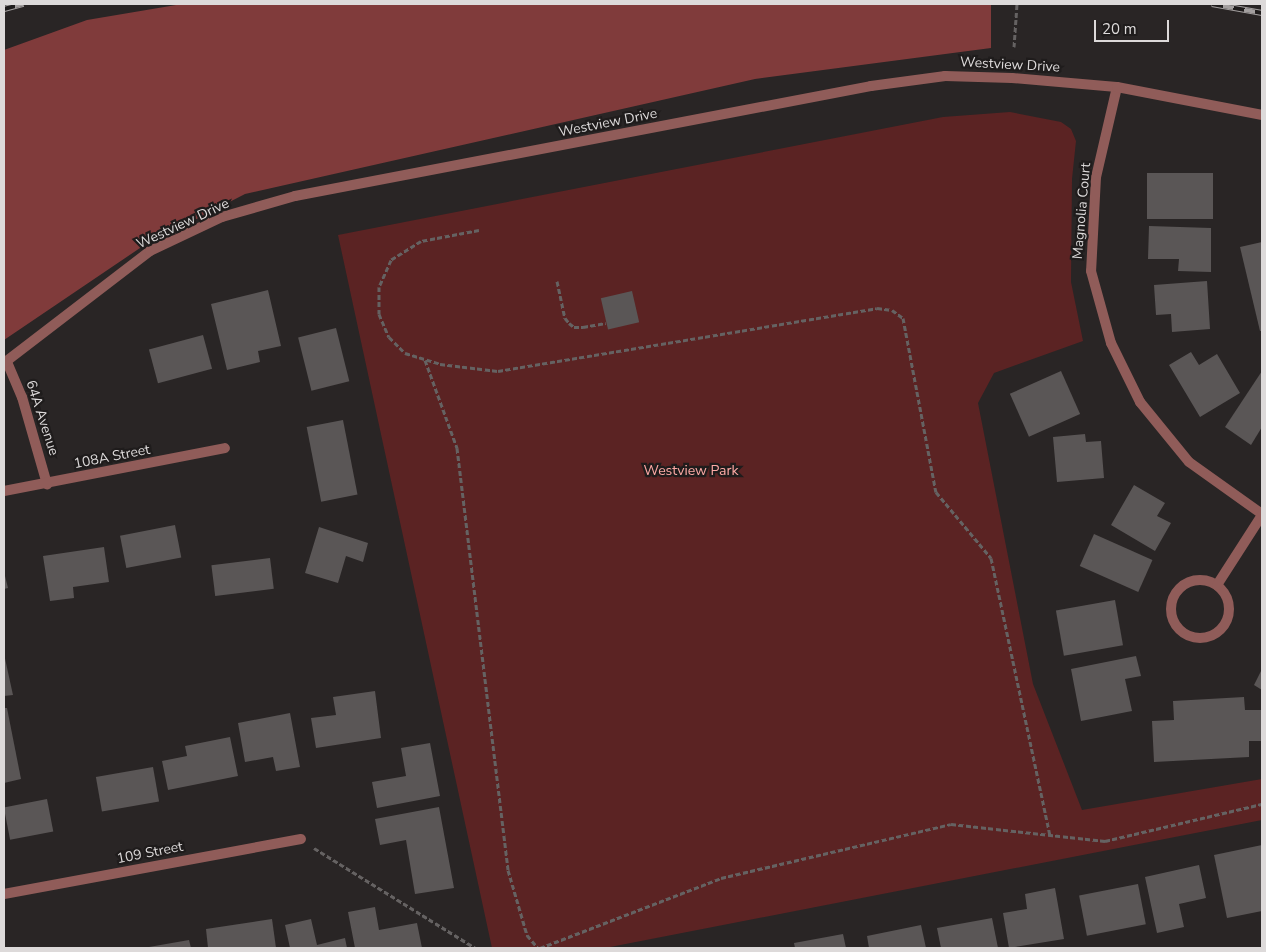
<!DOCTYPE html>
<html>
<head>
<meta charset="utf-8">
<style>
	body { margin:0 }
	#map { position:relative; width:1266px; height:952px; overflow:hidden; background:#292525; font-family:"Nunito Sans",sans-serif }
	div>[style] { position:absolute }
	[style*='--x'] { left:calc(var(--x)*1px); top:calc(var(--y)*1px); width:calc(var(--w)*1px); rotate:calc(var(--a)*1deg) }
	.green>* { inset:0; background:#5b2323 }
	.forest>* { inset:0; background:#803b3b }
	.building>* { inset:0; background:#5a5656; transform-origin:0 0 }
	.path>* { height:3px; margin-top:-1.5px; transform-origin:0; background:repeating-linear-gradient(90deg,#656262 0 5px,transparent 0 7.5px) }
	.minor>* { height:10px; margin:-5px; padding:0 5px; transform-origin:5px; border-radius:5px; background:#905c59 }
	.minor>.ring { margin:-5px; padding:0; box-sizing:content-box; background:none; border:10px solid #905c59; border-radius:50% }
	.tertiary>* { height:10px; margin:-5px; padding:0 5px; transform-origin:5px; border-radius:5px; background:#905c59 }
	.rail>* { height:5.5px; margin-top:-2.75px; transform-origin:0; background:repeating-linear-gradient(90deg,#1f1c1c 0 11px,#a39f9f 0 22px); box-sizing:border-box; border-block:1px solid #a39f9f }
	span { translate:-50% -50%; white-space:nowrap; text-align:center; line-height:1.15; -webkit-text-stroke:4.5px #1f1c1c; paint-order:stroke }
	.street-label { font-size:14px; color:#dddada }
	.park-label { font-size:14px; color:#fda9a5 }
	.frame { position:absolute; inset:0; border:5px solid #dddada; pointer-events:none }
	.scale { position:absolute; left:1094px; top:20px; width:75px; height:22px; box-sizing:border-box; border:2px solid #dddada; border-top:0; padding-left:6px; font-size:15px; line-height:18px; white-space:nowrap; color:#dddada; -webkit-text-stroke:4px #1f1c1c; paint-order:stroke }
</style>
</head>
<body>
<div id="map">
	<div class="green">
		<div style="clip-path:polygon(1010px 112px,1061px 122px,1071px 129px,1076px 141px,1072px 179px,1071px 282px,1083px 341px,994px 373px,978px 403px,1033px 684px,1082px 810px,1262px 779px,1262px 820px,605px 948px,492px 948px,338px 235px,943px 117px)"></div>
	</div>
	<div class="forest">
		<div style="clip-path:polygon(182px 4px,991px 4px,991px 48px,755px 79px,245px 194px,140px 248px,4px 340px,4px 50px,87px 20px)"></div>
	</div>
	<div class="building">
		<div style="left:1147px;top:173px;width:66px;height:46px"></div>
		<div style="clip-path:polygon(1149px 226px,1211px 228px,1211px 272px,1178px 271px,1179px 259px,1148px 259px)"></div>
		<div style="clip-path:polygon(1262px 242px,1262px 331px,1260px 331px,1240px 247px)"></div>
		<div style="clip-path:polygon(1207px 281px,1210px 329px,1172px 332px,1171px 314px,1156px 315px,1154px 285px)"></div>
		<div style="clip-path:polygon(268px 290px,281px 346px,258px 351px,260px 362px,227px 370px,211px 304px)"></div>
		<div style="left:632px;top:291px;width:32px;height:32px;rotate:77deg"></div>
		<div style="left:336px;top:328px;width:55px;height:39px;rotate:76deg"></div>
		<div style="left:203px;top:335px;width:35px;height:56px;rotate:75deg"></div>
		<div style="clip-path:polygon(1191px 352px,1199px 365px,1217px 354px,1240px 393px,1200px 417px,1169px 365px)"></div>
		<div style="left:1061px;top:371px;width:47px;height:56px;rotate:66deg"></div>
		<div style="clip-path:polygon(1262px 371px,1262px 427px,1251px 445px,1225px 427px)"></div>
		<div style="left:343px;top:420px;width:76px;height:37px;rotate:79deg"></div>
		<div style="clip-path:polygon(1085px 434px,1086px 442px,1101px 441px,1104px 478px,1057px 482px,1053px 437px)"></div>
		<div style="clip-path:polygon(1134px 485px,1165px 503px,1157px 516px,1171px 523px,1155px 551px,1111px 525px)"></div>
		<div style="left:175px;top:525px;width:33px;height:56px;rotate:79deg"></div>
		<div style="clip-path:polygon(319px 527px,368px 543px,363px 562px,346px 556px,338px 583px,305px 573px)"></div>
		<div style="left:1094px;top:534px;width:64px;height:35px;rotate:24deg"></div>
		<div style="clip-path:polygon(104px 547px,109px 582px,73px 587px,74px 598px,50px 601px,43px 556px)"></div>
		<div style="left:270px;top:558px;width:31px;height:59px;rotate:83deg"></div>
		<div style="clip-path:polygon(4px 572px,8px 588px,4px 589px)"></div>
		<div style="left:1115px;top:600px;width:46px;height:60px;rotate:80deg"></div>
		<div style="clip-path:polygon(4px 654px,13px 695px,4px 696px)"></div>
		<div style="clip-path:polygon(1136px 656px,1141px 676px,1125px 679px,1132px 711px,1081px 721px,1071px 669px)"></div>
		<div style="clip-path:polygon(1262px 669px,1262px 690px,1254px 685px)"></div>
		<div style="clip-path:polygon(375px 691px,381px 738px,316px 748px,311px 718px,336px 715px,333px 697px)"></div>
		<div style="clip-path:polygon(1244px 697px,1245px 710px,1262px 710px,1262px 741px,1249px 741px,1249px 757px,1154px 762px,1152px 721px,1174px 720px,1173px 701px)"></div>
		<div style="clip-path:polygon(4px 708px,7px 708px,21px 779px,4px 783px)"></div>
		<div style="clip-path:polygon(290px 713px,300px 767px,276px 771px,273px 757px,245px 762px,238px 723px)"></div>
		<div style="clip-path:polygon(230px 737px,238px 776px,168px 790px,162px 761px,187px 756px,185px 746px)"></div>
		<div style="clip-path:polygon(430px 743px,440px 796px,377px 808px,372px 782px,406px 776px,401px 748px)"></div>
		<div style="left:153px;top:767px;width:35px;height:58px;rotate:80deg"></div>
		<div style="left:47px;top:799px;width:33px;height:44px;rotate:79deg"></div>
		<div style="clip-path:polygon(439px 807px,454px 888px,415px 894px,406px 840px,380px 845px,375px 819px)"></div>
		<div style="clip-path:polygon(1262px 845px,1262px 911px,1227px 918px,1214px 855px)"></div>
		<div style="clip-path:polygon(1199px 865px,1206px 898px,1179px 904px,1184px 927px,1157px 933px,1145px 877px)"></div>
		<div style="left:1138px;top:884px;width:41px;height:60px;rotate:79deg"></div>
		<div style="clip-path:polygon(1055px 888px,1064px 939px,1009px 948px,1003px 913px,1027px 909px,1025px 894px)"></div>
		<div style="clip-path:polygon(375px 907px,379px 930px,417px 923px,422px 948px,355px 948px,348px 912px)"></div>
		<div style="clip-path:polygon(992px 918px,998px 948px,941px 948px,937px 928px)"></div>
		<div style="clip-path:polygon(272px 919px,276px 948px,208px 948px,206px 929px)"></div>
		<div style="clip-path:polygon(311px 919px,317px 945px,345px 938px,347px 948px,290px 948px,285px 925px)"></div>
		<div style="clip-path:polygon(921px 925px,926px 948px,869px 948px,867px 936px)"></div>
		<div style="clip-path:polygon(843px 934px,846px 948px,795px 948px,794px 943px)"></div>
		<div style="clip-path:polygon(189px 940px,191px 948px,149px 948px,149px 947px)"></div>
	</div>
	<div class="path">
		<div style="--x:1014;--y:47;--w:43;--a:-86"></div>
		<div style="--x:479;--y:230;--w:59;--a:169.3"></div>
		<div style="--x:421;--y:241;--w:36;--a:148"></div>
		<div style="--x:391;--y:260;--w:30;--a:114"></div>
		<div style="--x:379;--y:287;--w:27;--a:90"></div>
		<div style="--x:379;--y:314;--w:25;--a:67"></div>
		<div style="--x:389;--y:337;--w:23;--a:45"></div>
		<div style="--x:405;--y:353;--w:37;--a:17"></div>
		<div style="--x:440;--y:364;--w:58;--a:6.9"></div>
		<div style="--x:498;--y:371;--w:384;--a:-9.4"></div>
		<div style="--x:877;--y:308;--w:15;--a:8"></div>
		<div style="--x:892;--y:310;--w:14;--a:36"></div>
		<div style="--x:903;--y:318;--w:177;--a:79.3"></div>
		<div style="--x:936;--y:492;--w:86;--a:50.2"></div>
		<div style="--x:991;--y:558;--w:284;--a:78"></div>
		<div style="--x:557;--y:281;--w:38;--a:78"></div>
		<div style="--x:565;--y:318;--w:6;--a:51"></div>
		<div style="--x:569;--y:323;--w:6;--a:39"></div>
		<div style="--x:574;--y:327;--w:9;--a:0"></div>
		<div style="--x:583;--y:327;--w:23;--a:-10"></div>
		<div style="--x:425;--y:360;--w:94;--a:70"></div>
		<div style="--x:457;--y:448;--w:425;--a:83.1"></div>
		<div style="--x:508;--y:870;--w:68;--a:73.7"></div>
		<div style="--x:527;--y:935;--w:17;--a:50"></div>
		<div style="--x:314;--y:848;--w:190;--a:31.8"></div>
		<div style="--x:540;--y:948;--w:194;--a:-21.1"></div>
		<div style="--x:721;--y:878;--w:236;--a:-13.2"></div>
		<div style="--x:951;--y:824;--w:155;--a:6.3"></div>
		<div style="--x:1105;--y:841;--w:161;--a:-13.3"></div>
	</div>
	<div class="minor">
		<div style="--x:1117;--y:87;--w:92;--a:103.1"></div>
		<div style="--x:1096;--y:177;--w:94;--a:93"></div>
		<div style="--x:1091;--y:271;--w:75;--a:74.5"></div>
		<div style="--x:1111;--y:343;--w:66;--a:63.8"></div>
		<div style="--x:1140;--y:402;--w:77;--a:50.8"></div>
		<div style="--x:1189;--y:462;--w:90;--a:35.5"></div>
		<div style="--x:7;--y:362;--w:38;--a:67"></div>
		<div style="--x:22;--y:397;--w:91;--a:74"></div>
		<div style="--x:4;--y:491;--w:225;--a:-11"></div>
		<div class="ring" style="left:1171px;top:580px;width:48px;height:48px"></div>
		<div style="--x:1217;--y:585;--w:83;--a:-57.3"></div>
		<div style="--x:4;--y:894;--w:302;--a:-10.5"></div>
	</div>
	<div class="tertiary">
		<div style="--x:4;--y:363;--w:184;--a:-37.5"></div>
		<div style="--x:150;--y:251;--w:80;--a:-25.3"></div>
		<div style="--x:222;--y:217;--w:76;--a:-16"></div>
		<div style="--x:295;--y:196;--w:586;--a:-10.81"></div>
		<div style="--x:871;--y:86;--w:75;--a:-7.7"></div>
		<div style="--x:945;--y:76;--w:67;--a:1.7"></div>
		<div style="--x:1012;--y:78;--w:105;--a:4.9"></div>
		<div style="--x:1117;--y:87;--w:148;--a:10.9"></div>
	</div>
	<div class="rail">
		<div style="--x:1212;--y:4;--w:51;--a:10.2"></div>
		<div style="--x:4;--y:9;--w:20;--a:-15"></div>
	</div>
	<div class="street-label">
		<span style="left:1010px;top:65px;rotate:3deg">Westview Drive</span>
		<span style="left:608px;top:123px;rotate:-11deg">Westview Drive</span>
		<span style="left:1082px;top:211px;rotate:-85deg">Magnolia Court</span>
		<span style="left:183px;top:224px;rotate:-25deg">Westview Drive</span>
		<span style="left:42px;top:418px;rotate:72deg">64A Avenue</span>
		<span style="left:112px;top:457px;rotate:-11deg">108A Street</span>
		<span style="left:150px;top:853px;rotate:-11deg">109 Street</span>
	</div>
	<div class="park-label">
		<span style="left:691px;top:471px">Westview Park</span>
	</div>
	<div class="frame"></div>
	<div class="scale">20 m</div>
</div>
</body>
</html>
